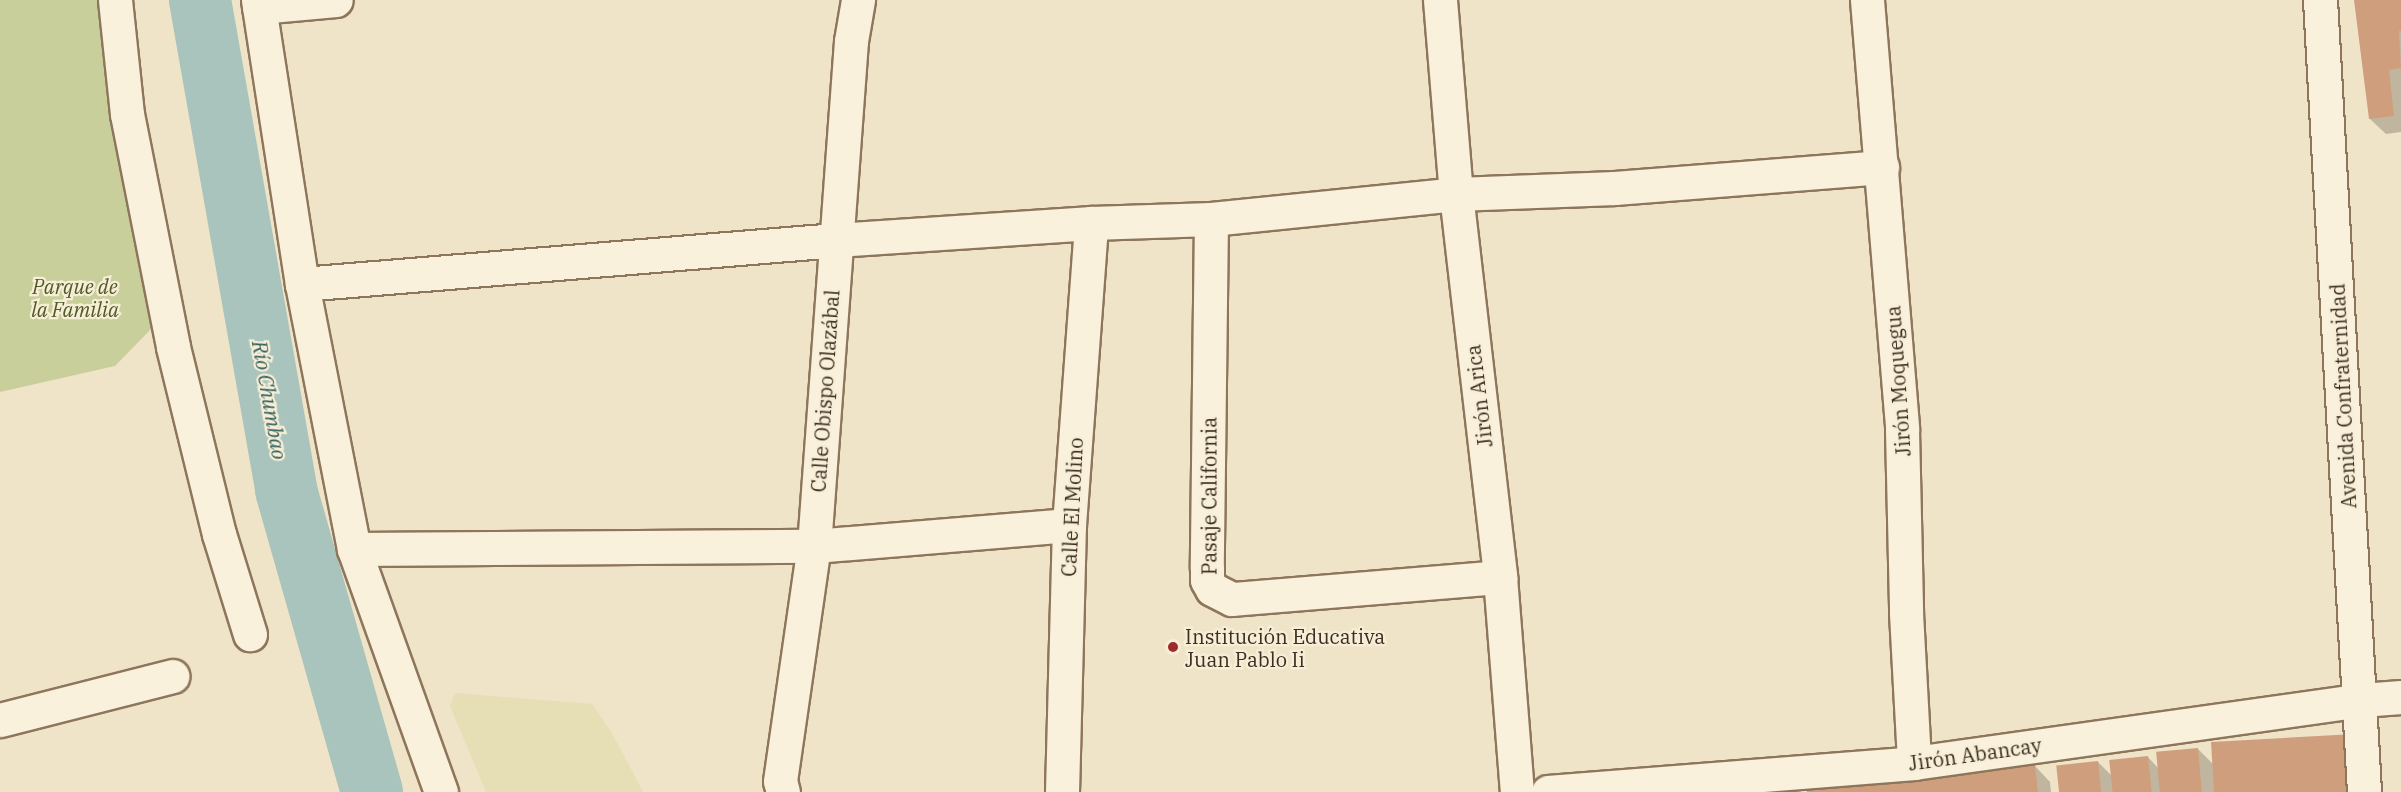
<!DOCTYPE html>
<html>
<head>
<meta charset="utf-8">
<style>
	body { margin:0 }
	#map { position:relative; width:2401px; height:792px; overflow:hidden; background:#f0e4c8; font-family:"IBM Plex Serif",serif }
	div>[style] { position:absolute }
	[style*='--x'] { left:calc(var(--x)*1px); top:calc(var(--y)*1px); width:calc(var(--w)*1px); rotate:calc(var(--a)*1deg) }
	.farmland>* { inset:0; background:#e6deb5 }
	.green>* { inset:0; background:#c9cf9b }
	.shadow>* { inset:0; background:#0003 }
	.river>* { height:62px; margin:-31px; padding:0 31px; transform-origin:31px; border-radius:31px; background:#a9c4bc }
	.building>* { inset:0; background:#cf9f7d; transform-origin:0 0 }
	.roads { filter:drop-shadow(2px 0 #8d765c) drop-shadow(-2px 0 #8d765c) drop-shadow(0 2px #8d765c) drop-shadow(0 -2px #8d765c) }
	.minor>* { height:33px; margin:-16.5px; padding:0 16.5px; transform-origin:16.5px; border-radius:16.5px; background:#faf1dc }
	.secondary>* { height:33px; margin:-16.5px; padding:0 16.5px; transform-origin:16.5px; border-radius:16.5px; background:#faf1dc }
	.dots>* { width:16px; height:16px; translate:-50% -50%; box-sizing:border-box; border:3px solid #f7eed8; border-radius:50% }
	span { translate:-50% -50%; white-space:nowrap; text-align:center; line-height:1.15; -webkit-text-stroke:4.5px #f7eed8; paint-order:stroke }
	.park-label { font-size:20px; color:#4d5a26; font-style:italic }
	.street-label { font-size:20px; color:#3d2e20 }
	.poi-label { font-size:20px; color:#3d2e20 }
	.left { translate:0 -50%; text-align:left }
	.water-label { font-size:21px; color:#2f5d5a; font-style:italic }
</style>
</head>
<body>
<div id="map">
	<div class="farmland">
		<div style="clip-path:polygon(455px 693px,592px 704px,612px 733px,643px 792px,486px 792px,450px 706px)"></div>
	</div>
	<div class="green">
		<div style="clip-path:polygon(0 0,106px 0,155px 325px,115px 366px,0 392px)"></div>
	</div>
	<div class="shadow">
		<div style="clip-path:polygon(2356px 0,2401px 0,2401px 132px,2386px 134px,2370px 119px)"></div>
		<div style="clip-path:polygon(2198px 749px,2214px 765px,2371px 792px,2060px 792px,2098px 762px,2113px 777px,2148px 757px,2159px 769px)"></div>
		<div style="clip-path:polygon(2035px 766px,2050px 782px,2051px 792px,1809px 792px,1879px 778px,1886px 785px)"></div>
	</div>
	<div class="river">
		<div style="--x:200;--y:0;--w:497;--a:80"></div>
		<div style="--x:286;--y:490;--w:314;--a:74.1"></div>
	</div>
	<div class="building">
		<div style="clip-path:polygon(2354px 0,2401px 0,2401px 31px,2399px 31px,2401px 68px,2389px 70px,2394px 116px,2369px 119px)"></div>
		<div style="clip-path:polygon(2354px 734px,2357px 792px,2214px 792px,2211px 742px)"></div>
		<div style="left:2198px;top:748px;width:44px;height:42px;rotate:85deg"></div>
		<div style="left:2148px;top:756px;width:36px;height:39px;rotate:84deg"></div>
		<div style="left:2098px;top:761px;width:31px;height:42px;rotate:84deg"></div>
		<div style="clip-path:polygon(2035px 765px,2038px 792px,1807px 792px,1807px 786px,1880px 777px,1881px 784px)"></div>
	</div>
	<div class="roads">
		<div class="minor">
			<div style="--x:115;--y:0;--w:115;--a:84"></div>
			<div style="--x:127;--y:114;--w:237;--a:78.8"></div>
			<div style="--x:173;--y:347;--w:193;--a:76.2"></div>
			<div style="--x:219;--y:534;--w:105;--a:72.8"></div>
			<div style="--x:258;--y:0;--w:287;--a:81.2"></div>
			<div style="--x:302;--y:284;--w:270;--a:78.9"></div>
			<div style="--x:354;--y:549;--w:258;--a:70.3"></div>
			<div style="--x:1440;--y:0;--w:195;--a:85.3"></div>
			<div style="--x:1456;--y:194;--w:386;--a:83.4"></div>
			<div style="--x:1500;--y:577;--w:216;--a:85.5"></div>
			<div style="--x:1867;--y:0;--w:431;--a:85.3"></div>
			<div style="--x:1902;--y:430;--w:183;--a:88.7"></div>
			<div style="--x:1906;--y:613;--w:150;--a:86.9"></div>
			<div style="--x:259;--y:7;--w:77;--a:-5.2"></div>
			<div style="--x:1211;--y:219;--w:349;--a:90.7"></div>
			<div style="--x:1207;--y:568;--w:12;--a:90"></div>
			<div style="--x:1207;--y:580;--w:10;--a:61"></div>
			<div style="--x:1212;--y:589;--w:22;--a:27"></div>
			<div style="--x:1232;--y:599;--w:269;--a:-4.7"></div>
			<div style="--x:302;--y:284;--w:536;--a:-4.71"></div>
			<div style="--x:836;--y:240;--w:256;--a:-3.8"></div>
			<div style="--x:1091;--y:223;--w:120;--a:-1.9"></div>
			<div style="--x:1211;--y:219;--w:246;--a:-5.8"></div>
			<div style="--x:1456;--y:194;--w:159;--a:-2.2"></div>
			<div style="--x:1615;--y:188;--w:268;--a:-4.5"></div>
			<div style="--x:354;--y:549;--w:460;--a:-0.4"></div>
			<div style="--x:814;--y:546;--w:256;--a:-4.7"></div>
			<div style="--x:0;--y:720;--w:178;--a:-14.3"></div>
			<div style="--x:783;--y:792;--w:11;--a:-105"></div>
			<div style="--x:780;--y:781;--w:237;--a:-81.8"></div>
			<div style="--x:814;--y:546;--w:506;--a:-85.81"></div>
			<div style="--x:851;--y:41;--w:42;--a:-80.3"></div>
			<div style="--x:1062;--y:792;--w:267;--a:-88.5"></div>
			<div style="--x:1069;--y:525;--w:303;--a:-85.8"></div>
			<div style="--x:1548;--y:792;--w:367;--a:-4.5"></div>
			<div style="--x:1914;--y:763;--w:451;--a:-8"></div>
			<div style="--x:2361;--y:700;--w:40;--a:-4.3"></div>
		</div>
		<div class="secondary">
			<div style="--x:2320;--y:0;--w:793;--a:86.82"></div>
		</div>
	</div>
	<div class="dots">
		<div style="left:1173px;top:647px;background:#9e2a2b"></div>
	</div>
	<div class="park-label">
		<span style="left:75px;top:298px">Parque de<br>la Familia</span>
	</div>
	<div class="street-label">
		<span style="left:1898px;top:381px;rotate:-94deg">Jirón Moquegua</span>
		<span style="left:825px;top:391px;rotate:-86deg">Calle Obispo Olazábal</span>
		<span style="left:1479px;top:396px;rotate:-97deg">Jirón Arica</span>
		<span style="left:2343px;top:396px;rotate:-93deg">Avenida Confraternidad</span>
		<span style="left:1209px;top:496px;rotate:-90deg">Pasaje California</span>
		<span style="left:1072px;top:507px;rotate:-87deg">Calle El Molino</span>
		<span style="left:1975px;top:754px;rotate:-8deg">Jirón Abancay</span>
	</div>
	<div class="poi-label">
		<span class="left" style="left:1185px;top:648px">Institución Educativa<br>Juan Pablo Ii</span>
	</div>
	<div class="water-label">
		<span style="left:270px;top:400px;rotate:80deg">Río Chumbao</span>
	</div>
</div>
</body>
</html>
